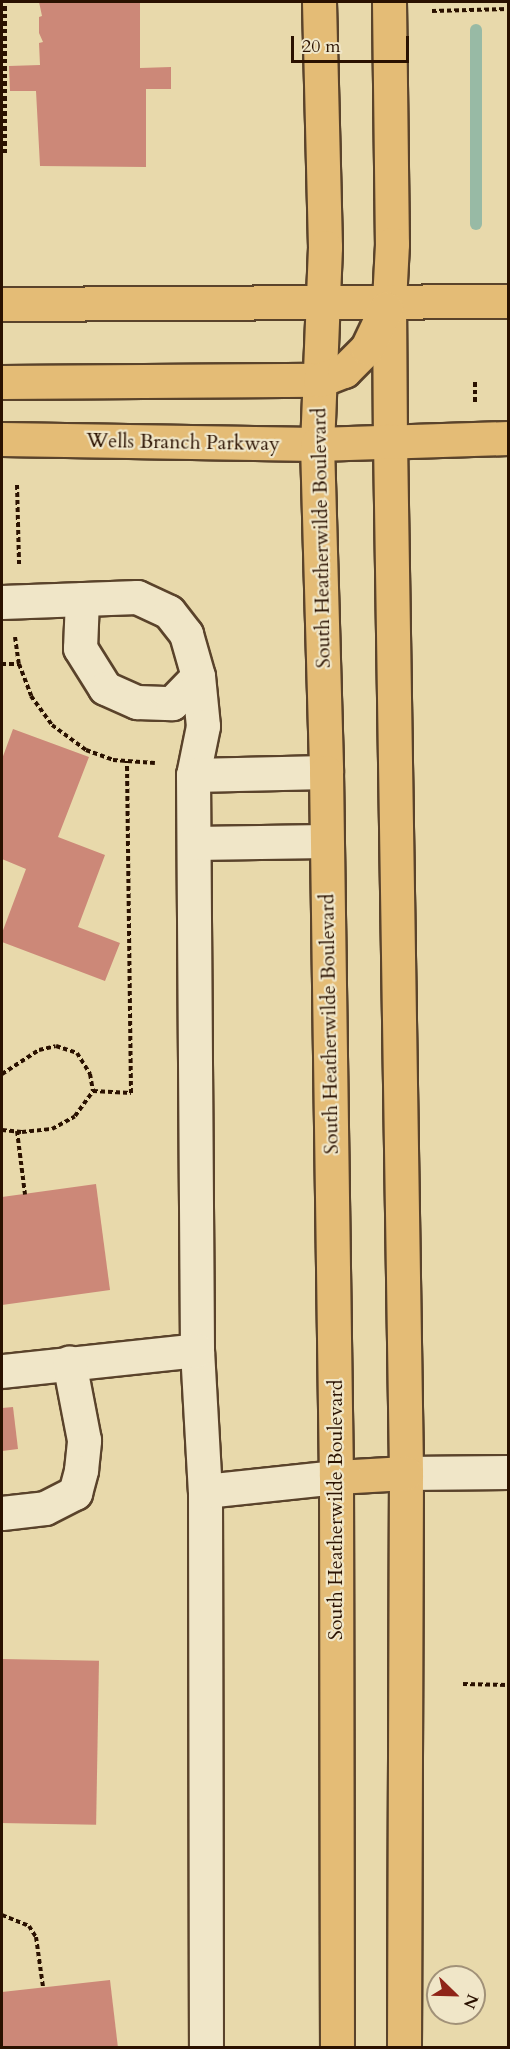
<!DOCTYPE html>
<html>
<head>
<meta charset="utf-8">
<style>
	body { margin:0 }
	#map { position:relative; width:510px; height:2049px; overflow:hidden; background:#e8d9ab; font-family:Cardo,serif }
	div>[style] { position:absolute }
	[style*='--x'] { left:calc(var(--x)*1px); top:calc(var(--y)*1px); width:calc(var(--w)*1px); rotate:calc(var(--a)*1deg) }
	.stream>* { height:12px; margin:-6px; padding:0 6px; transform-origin:6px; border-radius:6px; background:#98baa5 }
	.building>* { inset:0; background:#cc8878; transform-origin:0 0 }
	.path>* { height:4px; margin-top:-2px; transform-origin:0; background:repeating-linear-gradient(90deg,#2a1100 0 4.5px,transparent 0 7.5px) }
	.roads { filter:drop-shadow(2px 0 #5a432b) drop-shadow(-2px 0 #5a432b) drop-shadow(0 2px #5a432b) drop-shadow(0 -2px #5a432b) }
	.minor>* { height:33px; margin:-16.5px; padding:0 16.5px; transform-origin:16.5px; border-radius:16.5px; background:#f0e6c8 }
	.major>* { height:33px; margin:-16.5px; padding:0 16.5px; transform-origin:16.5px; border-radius:16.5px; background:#e4bc76 }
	span { translate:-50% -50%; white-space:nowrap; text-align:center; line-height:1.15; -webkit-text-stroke:4.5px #f0e6c8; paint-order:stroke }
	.street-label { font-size:20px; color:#2a1100 }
	.frame { position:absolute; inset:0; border:3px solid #2a1100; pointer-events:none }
	.north { position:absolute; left:426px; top:1965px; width:60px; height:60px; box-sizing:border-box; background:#f0e6c8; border:2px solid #a19178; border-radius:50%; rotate:113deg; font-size:16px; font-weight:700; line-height:24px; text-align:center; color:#2a1100 }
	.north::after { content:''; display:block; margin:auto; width:21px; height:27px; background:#8f2418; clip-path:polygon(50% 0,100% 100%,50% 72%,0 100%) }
	.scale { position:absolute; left:291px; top:36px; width:118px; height:27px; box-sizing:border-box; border:3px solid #2a1100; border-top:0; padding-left:8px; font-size:18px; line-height:21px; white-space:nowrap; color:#2a1100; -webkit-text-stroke:4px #f0e6c8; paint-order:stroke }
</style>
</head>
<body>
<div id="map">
	<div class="stream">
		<div style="--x:476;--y:224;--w:194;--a:-90"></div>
	</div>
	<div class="building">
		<div style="clip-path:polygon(39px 2px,140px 2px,140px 68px,171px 67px,171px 89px,146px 89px,146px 167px,40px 166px,36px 91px,10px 91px,9px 66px,40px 65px,39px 43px,43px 42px,39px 33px,39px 17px,42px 16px)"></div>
		<div style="clip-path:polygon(13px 729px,89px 757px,58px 837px,105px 855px,78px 927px,120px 943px,105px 981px,2px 942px,2px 933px,26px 869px,2px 859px,2px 759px)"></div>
		<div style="clip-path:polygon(96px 1184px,110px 1290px,2px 1305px,2px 1197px)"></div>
		<div style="clip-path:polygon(13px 1407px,18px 1449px,2px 1451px,2px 1408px)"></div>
		<div style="left:2px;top:1659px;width:97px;height:164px;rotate:1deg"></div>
		<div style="clip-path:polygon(110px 1980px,118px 2048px,2px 2048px,2px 1992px)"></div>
	</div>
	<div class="path">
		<div style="--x:432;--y:11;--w:76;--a:-1.5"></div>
		<div style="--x:5;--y:153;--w:151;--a:-90"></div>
		<div style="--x:475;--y:402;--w:23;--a:-90"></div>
		<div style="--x:17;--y:485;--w:79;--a:88.5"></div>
		<div style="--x:15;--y:637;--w:27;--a:82"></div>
		<div style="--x:19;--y:664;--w:34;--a:69"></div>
		<div style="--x:31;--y:696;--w:36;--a:54"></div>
		<div style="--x:52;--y:725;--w:42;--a:36.3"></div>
		<div style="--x:86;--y:750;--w:29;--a:20"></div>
		<div style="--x:113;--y:760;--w:42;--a:4.1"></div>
		<div style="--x:2;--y:664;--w:17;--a:0"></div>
		<div style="--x:2;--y:1074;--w:44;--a:-33"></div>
		<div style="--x:39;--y:1050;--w:17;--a:-13"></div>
		<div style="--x:56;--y:1046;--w:22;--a:18"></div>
		<div style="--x:77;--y:1053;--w:25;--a:58"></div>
		<div style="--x:90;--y:1074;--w:17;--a:80"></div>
		<div style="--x:93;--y:1091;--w:38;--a:3"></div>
		<div style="--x:131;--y:1093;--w:332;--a:-90.7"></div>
		<div style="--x:2;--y:1130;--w:20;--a:6"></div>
		<div style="--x:22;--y:1132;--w:30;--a:-6"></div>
		<div style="--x:52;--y:1129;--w:26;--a:-29"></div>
		<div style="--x:75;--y:1116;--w:31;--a:-54"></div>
		<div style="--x:17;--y:1131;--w:64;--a:82.8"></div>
		<div style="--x:463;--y:1684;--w:45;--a:1.3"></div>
		<div style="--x:2;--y:1915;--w:29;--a:22"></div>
		<div style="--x:29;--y:1926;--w:13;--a:58"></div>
		<div style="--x:36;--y:1937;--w:50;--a:82"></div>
	</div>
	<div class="roads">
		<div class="minor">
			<div style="--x:82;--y:599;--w:49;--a:92.3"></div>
			<div style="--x:80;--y:648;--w:47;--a:58"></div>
			<div style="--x:105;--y:688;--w:35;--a:24"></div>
			<div style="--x:137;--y:702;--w:35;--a:2"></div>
			<div style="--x:172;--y:703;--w:37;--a:-46"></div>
			<div style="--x:2;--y:602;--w:135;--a:-2.1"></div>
			<div style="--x:137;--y:597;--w:35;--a:25"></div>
			<div style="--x:169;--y:612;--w:28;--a:52"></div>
			<div style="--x:186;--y:634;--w:44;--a:74.1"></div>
			<div style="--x:198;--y:676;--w:50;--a:84.3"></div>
			<div style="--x:203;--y:726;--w:50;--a:101.5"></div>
			<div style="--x:193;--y:775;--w:575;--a:89.6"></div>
			<div style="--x:197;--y:1350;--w:141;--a:86.8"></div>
			<div style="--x:205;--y:1491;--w:557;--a:89.9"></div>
			<div style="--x:193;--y:775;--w:133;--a:-1.3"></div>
			<div style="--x:194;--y:843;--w:132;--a:-0.9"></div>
			<div style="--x:2;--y:1371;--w:196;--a:-6.1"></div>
			<div style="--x:406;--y:1473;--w:102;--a:-0.6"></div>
			<div style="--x:205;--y:1491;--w:132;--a:-6.1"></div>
			<div style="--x:2;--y:1513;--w:43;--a:-6.6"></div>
			<div style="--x:45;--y:1508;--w:34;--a:-27"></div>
			<div style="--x:75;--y:1493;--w:24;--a:-75"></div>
			<div style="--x:81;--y:1470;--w:30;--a:-84"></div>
			<div style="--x:84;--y:1440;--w:79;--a:-100.9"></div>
		</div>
		<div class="major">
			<div style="--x:319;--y:2;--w:245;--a:88.6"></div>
			<div style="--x:325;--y:247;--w:197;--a:92.3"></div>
			<div style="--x:317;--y:444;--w:328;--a:88.4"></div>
			<div style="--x:326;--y:772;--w:705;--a:89.19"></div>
			<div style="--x:336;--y:1477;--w:571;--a:89.9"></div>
			<div style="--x:389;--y:2;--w:242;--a:89.3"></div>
			<div style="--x:392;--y:244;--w:57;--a:93"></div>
			<div style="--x:389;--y:301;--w:139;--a:89.6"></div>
			<div style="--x:390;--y:440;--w:1033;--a:89.11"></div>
			<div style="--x:406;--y:1473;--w:575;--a:90.2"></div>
			<div style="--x:2;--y:304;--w:506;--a:-0.34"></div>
			<div style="--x:2;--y:382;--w:318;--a:-0.4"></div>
			<div style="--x:320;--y:380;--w:26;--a:-21"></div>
			<div style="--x:344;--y:371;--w:33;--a:-45"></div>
			<div style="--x:367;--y:348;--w:44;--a:-64.6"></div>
			<div style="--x:2;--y:439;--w:315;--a:0.9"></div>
			<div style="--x:317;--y:444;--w:191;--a:-1.8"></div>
			<div style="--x:336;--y:1477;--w:70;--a:-3.3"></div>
		</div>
	</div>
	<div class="street-label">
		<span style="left:183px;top:442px;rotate:1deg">Wells Branch Parkway</span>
		<span style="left:321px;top:538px;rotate:-91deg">South Heatherwilde Boulevard</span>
		<span style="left:329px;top:1024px;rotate:-91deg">South Heatherwilde Boulevard</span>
		<span style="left:335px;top:1510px;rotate:-90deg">South Heatherwilde Boulevard</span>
	</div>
	<div class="frame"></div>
	<div class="north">N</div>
	<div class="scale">20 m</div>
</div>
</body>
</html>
